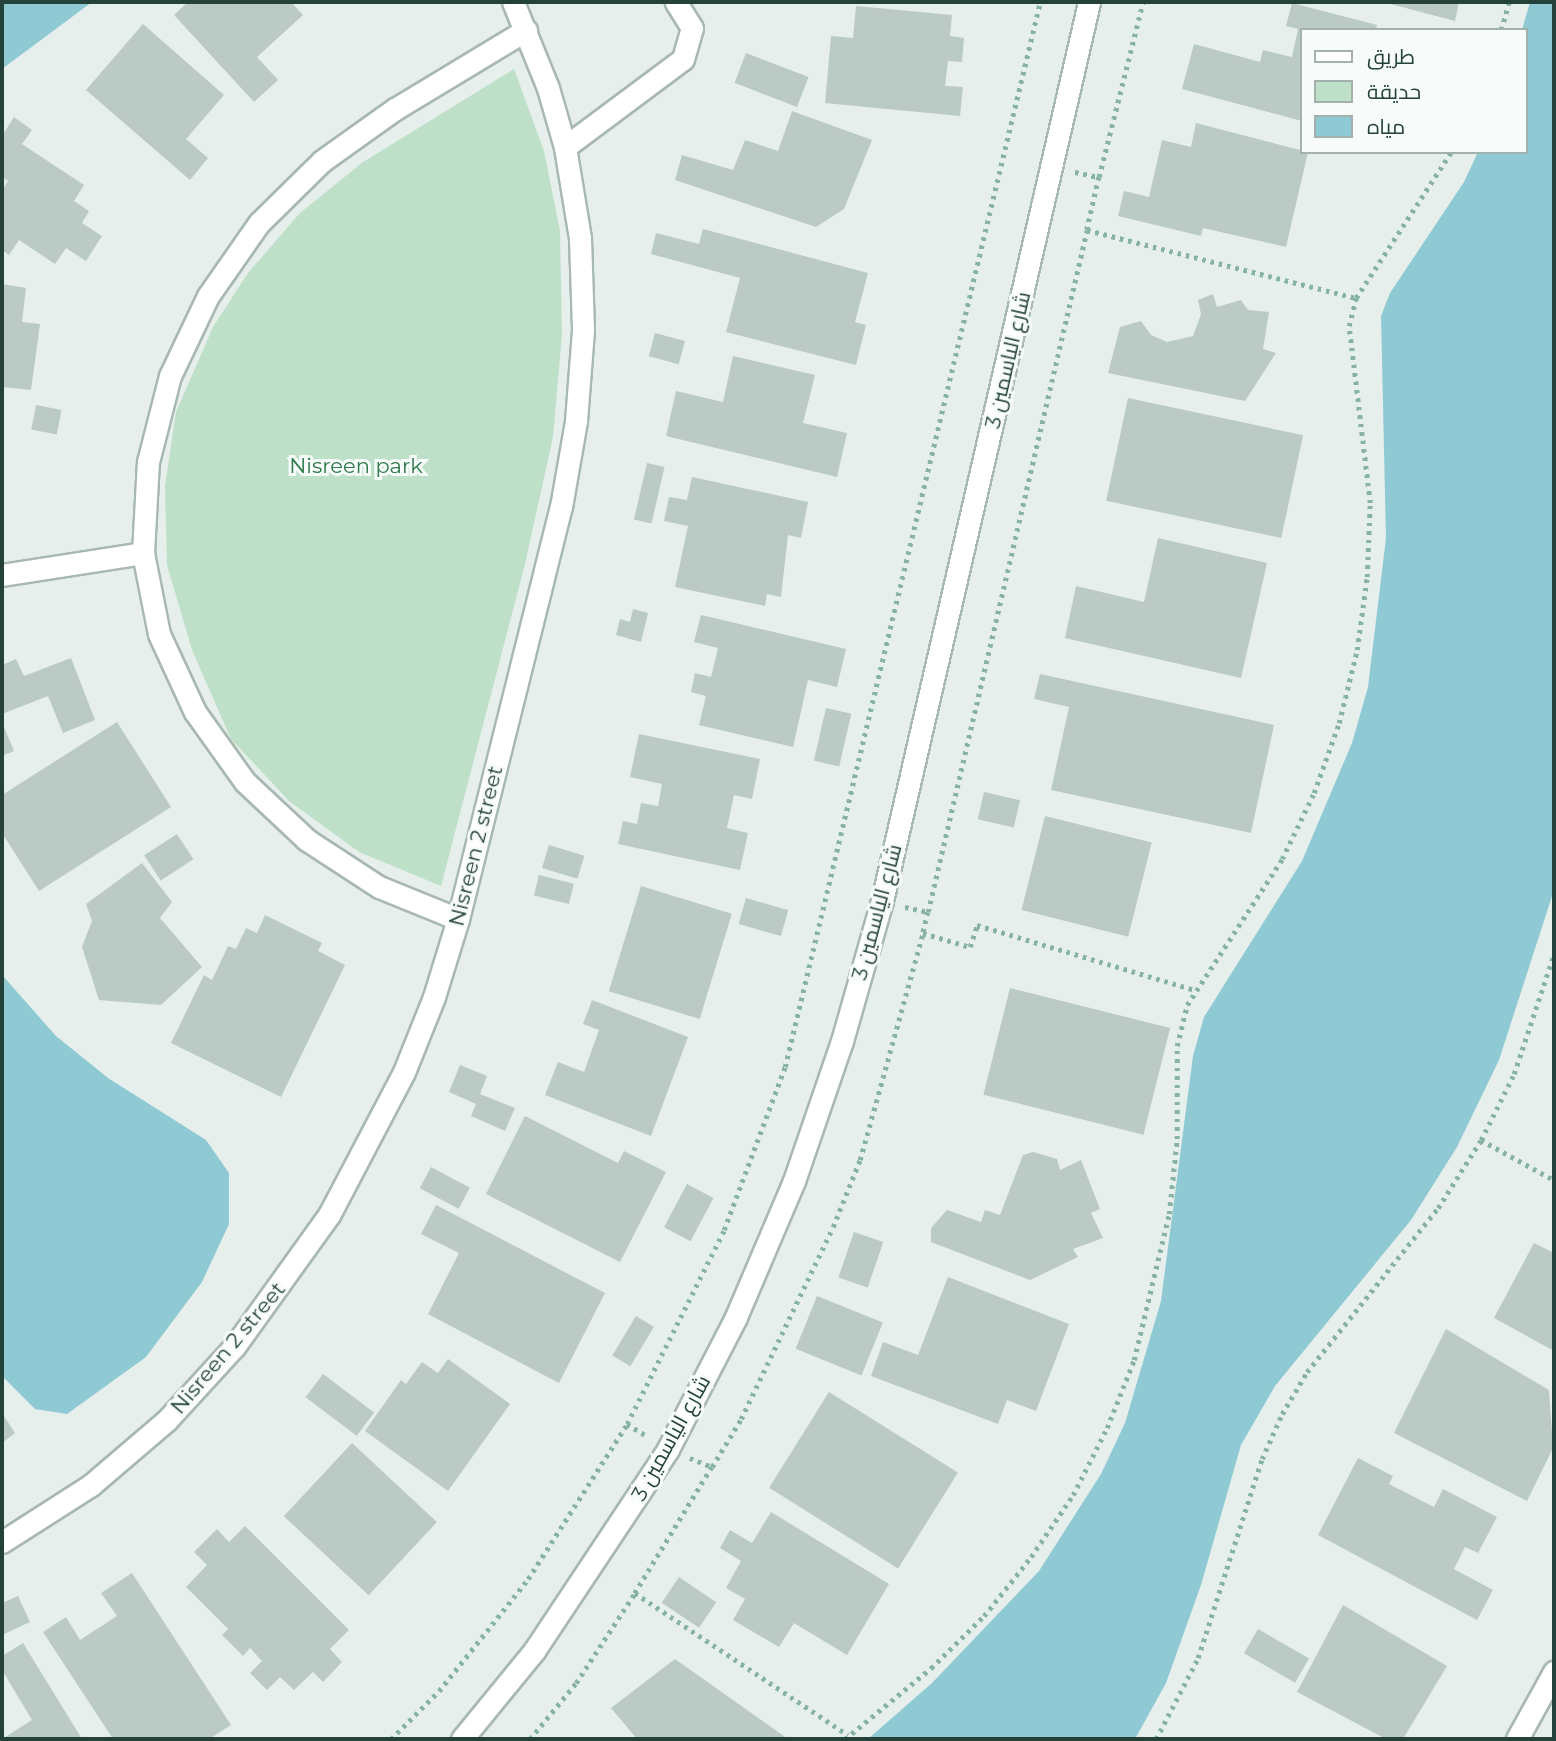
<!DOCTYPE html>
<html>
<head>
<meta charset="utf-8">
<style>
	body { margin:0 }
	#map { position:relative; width:1556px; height:1741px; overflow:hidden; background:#e6efeb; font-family:Montserrat,Cairo,sans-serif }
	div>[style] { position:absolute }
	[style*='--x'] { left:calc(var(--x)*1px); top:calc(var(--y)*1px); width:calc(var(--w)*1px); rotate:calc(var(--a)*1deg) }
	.green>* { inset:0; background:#bfe0c8 }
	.water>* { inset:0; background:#8ec9d4 }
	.building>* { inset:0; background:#bbcac4; transform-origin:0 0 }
	.path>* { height:4.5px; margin-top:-2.25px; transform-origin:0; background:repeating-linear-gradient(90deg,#86b3a5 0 3.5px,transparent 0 8.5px) }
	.roads { filter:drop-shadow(2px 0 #a8b8b2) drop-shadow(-2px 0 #a8b8b2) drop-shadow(0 2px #a8b8b2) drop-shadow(0 -2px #a8b8b2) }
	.minor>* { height:21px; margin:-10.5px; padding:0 10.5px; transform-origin:10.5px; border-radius:10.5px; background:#fff }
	span { translate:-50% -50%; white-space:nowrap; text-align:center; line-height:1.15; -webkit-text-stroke:6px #f7fbf9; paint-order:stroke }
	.street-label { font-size:21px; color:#24423a }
	.park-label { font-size:21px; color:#2d7a4b }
	.frame { position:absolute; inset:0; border:4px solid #24423a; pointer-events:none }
	.legend { position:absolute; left:1300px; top:28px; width:228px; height:126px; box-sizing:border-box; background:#f7fbf9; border:2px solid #a3b1ad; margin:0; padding:9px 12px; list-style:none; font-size:21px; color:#24423a }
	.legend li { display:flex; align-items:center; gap:14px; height:35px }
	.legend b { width:35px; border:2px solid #a3b1ad }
</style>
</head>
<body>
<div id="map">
	<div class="green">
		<div style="clip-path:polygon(514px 69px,544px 151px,560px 231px,562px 334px,553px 437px,525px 564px,441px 886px,359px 852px,289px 801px,231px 739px,192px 650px,167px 565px,165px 486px,176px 412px,213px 327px,248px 273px,300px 213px,363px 162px)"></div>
	</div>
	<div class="water">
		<div style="clip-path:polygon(2px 2px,92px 2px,2px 69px)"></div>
		<div style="clip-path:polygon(1530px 2px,1554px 2px,1554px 890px,1499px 1060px,1457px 1147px,1411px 1220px,1275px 1386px,1241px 1445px,1201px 1585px,1166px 1683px,1135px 1739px,868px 1739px,932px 1683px,1039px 1571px,1101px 1474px,1125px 1423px,1161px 1301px,1193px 1056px,1204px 1017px,1302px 861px,1352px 743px,1368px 687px,1386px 538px,1381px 316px,1390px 293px,1464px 182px,1478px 152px,1526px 152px,1526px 30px,1522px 30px)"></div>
		<div style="clip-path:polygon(2px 975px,56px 1036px,108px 1078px,206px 1140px,229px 1173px,229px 1224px,202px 1282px,146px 1357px,67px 1414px,35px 1409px,2px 1376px)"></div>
	</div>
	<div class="building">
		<div style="clip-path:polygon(188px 2px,291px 2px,303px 15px,257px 57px,278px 80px,254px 102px,174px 15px)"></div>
		<div style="clip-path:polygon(1383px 2px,1459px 2px,1455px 21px)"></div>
		<div style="clip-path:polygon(1292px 3px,1377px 25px,1376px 30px,1302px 30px,1302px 121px,1182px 89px,1194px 44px,1260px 62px,1263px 50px,1292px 57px,1298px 29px,1286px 26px)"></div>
		<div style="clip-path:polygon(856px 6px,952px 15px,950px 36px,964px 38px,962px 62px,948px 61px,945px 86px,963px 87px,960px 116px,825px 103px,831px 36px,853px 38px)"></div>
		<div style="clip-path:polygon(143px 24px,224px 95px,186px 139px,208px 158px,190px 180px,86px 90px)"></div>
		<div style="left:746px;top:53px;width:67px;height:32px;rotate:21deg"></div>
		<div style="clip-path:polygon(792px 111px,872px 140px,844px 209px,816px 227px,675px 180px,682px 155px,733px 170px,745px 140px,778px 151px)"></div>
		<div style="clip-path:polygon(14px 117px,32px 130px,22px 144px,84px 185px,74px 201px,89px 211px,82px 223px,102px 236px,86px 261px,66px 248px,55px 264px,19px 240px,9px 255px,2px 250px,2px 190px,8px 181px,2px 177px,2px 136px)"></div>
		<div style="clip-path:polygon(1196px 123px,1308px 152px,1286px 247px,1203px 228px,1201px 236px,1118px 216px,1124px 191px,1149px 197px,1162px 140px,1191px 147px)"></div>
		<div style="clip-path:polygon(703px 229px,868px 273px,855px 322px,866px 325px,856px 365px,726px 332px,740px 278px,651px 254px,656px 233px,699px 244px)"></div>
		<div style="clip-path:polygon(2px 284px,26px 288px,22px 322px,40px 324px,31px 390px,2px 387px)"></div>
		<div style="clip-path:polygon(1213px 294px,1217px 307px,1241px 300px,1248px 310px,1269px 312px,1263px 349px,1276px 353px,1245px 401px,1108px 373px,1120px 327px,1141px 321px,1151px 335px,1167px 342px,1193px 336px,1201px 314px,1198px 300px)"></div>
		<div style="left:655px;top:333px;width:31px;height:24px;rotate:15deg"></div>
		<div style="clip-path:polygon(733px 356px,815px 375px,803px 423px,847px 433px,837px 477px,666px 436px,676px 391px,723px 402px)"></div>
		<div style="left:1128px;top:398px;width:179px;height:105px;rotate:12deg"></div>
		<div style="left:36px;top:405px;width:26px;height:25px;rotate:11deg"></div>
		<div style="left:647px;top:463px;width:18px;height:58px;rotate:13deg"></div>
		<div style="clip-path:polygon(692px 477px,808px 502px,801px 538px,788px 535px,781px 597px,767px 594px,765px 606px,675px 587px,688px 526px,664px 521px,669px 497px,687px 500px)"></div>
		<div style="clip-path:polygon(1158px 538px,1267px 563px,1241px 678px,1065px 638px,1076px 586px,1144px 602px)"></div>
		<div style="clip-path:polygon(633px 609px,648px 613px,641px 642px,616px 635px,620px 619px,630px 622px)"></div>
		<div style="clip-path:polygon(701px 615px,846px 649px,837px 687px,808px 680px,793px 747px,699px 725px,706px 696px,691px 692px,695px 673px,711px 677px,718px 648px,694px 642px)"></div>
		<div style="clip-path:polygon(71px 658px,95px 720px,63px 733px,48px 696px,2px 714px,2px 665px,16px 659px,24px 676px)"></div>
		<div style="clip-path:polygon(1040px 674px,1274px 725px,1251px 833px,1051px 790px,1069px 707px,1034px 699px)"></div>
		<div style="left:826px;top:708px;width:26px;height:54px;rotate:13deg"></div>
		<div style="clip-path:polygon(2px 722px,14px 751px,2px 756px)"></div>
		<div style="clip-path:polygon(117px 722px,171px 807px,39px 891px,2px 833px,2px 795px)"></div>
		<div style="clip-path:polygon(639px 734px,760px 759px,752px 799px,734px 795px,727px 828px,748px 833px,740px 870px,618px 844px,623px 821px,637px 824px,641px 803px,658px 806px,662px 784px,630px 777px)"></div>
		<div style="left:984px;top:792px;width:37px;height:28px;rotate:13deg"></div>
		<div style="left:1045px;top:816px;width:110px;height:97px;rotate:14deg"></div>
		<div style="left:177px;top:834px;width:30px;height:39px;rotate:57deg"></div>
		<div style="left:549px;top:845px;width:37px;height:24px;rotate:17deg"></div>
		<div style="clip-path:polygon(142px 863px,172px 902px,160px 918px,202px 967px,161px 1005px,99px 1000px,82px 947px,92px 921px,86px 904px)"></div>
		<div style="left:539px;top:875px;width:36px;height:21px;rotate:14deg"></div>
		<div style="left:641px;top:886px;width:95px;height:110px;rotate:17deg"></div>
		<div style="left:746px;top:898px;width:44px;height:27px;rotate:16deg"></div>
		<div style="clip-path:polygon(265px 915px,322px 943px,318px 951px,345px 965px,281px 1097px,171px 1043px,204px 975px,212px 980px,228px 946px,236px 949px,246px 928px,257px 933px)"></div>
		<div style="left:1010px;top:988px;width:165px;height:110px;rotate:14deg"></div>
		<div style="clip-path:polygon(592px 1000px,688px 1037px,651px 1136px,545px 1095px,558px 1062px,584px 1072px,599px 1030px,583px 1024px)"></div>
		<div style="clip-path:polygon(460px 1065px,487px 1076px,480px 1094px,515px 1108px,505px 1131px,471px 1116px,476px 1104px,449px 1092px)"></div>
		<div style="clip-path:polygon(525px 1116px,618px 1163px,624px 1151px,666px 1172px,620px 1262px,486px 1194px)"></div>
		<div style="clip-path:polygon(1033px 1152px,1057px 1159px,1060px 1170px,1081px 1160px,1100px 1209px,1091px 1213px,1103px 1238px,1073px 1249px,1078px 1257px,1030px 1280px,931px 1242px,931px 1228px,947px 1210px,981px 1222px,985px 1210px,1000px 1215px,1023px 1155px)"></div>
		<div style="left:431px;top:1167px;width:44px;height:24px;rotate:28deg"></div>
		<div style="left:687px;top:1184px;width:30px;height:49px;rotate:28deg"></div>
		<div style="clip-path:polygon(436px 1205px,605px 1293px,559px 1383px,428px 1314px,459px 1253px,421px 1234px)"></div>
		<div style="left:854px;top:1232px;width:31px;height:48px;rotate:19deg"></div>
		<div style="clip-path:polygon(1534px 1243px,1554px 1253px,1554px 1351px,1494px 1318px)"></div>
		<div style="clip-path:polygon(948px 1277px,1069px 1324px,1036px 1411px,1007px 1400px,998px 1424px,871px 1376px,883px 1342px,918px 1355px)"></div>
		<div style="left:817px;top:1296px;width:71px;height:57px;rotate:22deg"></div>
		<div style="left:636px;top:1316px;width:21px;height:46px;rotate:31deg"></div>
		<div style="clip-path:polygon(1446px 1329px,1549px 1390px,1553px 1448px,1527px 1501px,1394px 1433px)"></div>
		<div style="clip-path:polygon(448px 1359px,510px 1404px,448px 1491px,365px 1431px,401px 1380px,406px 1384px,422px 1362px,438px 1373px)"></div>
		<div style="left:323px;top:1374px;width:64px;height:29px;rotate:37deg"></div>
		<div style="left:829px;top:1392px;width:152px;height:113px;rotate:32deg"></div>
		<div style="clip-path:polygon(2px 1413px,15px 1433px,2px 1443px)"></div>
		<div style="left:352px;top:1443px;width:116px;height:100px;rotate:43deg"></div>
		<div style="clip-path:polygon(1358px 1458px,1393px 1476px,1389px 1484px,1434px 1507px,1443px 1489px,1497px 1517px,1478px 1553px,1465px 1547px,1454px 1569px,1493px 1590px,1477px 1620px,1318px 1535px)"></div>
		<div style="clip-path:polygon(771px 1512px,889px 1584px,847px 1655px,794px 1623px,779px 1647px,733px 1620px,745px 1599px,726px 1588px,741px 1561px,720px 1548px,730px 1530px,752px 1543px)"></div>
		<div style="clip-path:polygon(245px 1526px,349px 1630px,330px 1649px,342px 1662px,323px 1682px,313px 1672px,294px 1690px,280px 1677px,267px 1690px,250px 1673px,262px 1661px,250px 1648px,243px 1656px,222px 1635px,228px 1629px,186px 1587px,207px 1565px,194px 1552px,217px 1529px,229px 1542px)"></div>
		<div style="clip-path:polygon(132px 1573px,231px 1725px,209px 1739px,113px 1739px,43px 1632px,66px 1617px,80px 1640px,117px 1616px,101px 1593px)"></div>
		<div style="left:679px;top:1577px;width:45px;height:31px;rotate:34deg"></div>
		<div style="clip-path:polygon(18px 1596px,30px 1622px,2px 1635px,2px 1603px)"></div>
		<div style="clip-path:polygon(1343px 1605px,1447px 1666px,1403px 1739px,1386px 1739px,1297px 1692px)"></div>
		<div style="left:1258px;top:1629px;width:59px;height:28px;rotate:30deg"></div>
		<div style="clip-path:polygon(23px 1643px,82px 1739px,2px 1739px,32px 1720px,2px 1670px,2px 1656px)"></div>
		<div style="clip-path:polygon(675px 1659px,788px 1739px,637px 1739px,611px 1708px)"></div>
	</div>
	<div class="path">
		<div style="--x:1501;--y:30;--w:29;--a:-74"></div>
		<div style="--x:1075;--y:172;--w:25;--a:12"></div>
		<div style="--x:1099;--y:177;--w:54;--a:102.8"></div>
		<div style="--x:1087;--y:230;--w:277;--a:14.2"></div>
		<div style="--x:1099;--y:177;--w:180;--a:-75.9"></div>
		<div style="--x:905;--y:907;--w:24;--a:12"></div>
		<div style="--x:928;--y:912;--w:22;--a:103"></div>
		<div style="--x:923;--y:933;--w:49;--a:16.6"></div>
		<div style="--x:970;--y:947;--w:23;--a:-72"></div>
		<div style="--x:977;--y:925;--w:227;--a:16.6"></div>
		<div style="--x:928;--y:912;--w:700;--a:-76.88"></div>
		<div style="--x:1481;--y:1140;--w:83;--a:28.7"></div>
		<div style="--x:627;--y:1424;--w:21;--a:31"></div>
		<div style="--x:690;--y:1458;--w:24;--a:22"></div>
		<div style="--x:712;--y:1467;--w:148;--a:121.4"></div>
		<div style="--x:635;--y:1593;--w:256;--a:33.7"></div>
		<div style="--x:712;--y:1467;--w:56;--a:-58.9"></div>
		<div style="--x:741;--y:1419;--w:213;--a:-64.4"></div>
		<div style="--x:833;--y:1227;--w:72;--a:-68.1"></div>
		<div style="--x:860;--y:1160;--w:236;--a:-74.5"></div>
		<div style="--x:391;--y:1739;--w:68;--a:-45"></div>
		<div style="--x:439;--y:1691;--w:143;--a:-51.5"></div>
		<div style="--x:528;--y:1579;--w:184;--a:-57.4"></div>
		<div style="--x:627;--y:1424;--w:217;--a:-63.4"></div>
		<div style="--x:724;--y:1230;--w:174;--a:-69.5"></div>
		<div style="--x:785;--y:1067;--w:1095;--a:-76.53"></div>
		<div style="--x:530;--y:1739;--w:72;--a:-50.6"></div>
		<div style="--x:576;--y:1683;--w:108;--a:-56.8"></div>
		<div style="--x:845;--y:1739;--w:112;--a:-39.5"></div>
		<div style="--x:931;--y:1668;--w:74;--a:-44.5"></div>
		<div style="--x:984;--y:1616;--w:75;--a:-51.5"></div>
		<div style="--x:1031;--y:1557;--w:75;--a:-55.9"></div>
		<div style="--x:1073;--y:1495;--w:75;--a:-63.1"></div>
		<div style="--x:1107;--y:1428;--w:73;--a:-68.3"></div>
		<div style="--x:1134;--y:1360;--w:150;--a:-76.5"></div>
		<div style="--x:1169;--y:1214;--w:75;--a:-83.9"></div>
		<div style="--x:1177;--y:1139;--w:93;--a:-90"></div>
		<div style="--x:1177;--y:1046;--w:42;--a:-76.3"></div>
		<div style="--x:1187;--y:1005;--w:174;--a:-56.9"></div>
		<div style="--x:1282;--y:859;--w:73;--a:-64.1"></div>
		<div style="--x:1314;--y:793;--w:74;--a:-70.3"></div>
		<div style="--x:1339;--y:723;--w:75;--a:-76.1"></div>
		<div style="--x:1357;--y:650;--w:74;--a:-82.2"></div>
		<div style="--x:1367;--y:577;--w:74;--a:-87.7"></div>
		<div style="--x:1370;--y:503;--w:178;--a:-96.8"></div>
		<div style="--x:1349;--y:326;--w:29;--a:-76"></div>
		<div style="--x:1356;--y:298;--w:174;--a:-56.9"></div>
		<div style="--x:1156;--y:1739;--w:91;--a:-62.6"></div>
		<div style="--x:1198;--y:1658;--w:209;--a:-72.2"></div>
		<div style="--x:1262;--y:1459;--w:49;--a:-66"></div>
		<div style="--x:1282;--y:1414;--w:49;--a:-59.2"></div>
		<div style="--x:1307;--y:1372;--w:210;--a:-51.4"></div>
		<div style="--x:1438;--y:1208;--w:80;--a:-57.7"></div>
		<div style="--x:1481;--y:1140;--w:74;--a:-63.4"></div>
		<div style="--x:1514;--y:1074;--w:126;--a:-71.6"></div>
	</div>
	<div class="roads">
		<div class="minor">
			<div style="--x:565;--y:147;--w:147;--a:-36.7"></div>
			<div style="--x:683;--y:59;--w:32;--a:-74"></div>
			<div style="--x:692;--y:28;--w:31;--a:-122"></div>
			<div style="--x:2;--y:575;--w:143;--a:-8.9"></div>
			<div style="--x:458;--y:919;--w:85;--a:-157.9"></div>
			<div style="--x:379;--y:887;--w:86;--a:-146.9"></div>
			<div style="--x:307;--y:840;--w:85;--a:-136.9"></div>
			<div style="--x:245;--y:782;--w:86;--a:-125.5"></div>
			<div style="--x:195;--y:712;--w:86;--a:-114.8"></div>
			<div style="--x:159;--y:634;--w:83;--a:-101.2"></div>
			<div style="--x:143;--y:553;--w:91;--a:-86.9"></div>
			<div style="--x:148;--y:462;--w:89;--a:-75.7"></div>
			<div style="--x:170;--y:376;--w:89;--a:-64.6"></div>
			<div style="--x:208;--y:296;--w:89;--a:-55.1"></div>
			<div style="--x:259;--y:223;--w:88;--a:-44.5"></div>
			<div style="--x:322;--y:161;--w:90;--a:-35.5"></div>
			<div style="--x:395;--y:109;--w:153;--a:-31.1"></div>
			<div style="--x:2;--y:1542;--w:106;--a:-32.6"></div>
			<div style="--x:91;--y:1485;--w:100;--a:-40.5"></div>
			<div style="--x:167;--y:1420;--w:99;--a:-47.5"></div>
			<div style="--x:234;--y:1347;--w:163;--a:-54.3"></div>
			<div style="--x:329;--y:1215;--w:161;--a:-62.3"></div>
			<div style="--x:404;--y:1072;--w:81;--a:-68.2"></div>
			<div style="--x:434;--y:997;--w:82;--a:-72.9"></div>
			<div style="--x:458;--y:919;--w:425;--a:-76"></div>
			<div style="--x:561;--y:507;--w:87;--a:-80.1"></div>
			<div style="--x:576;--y:421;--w:92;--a:-85.6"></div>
			<div style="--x:583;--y:329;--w:91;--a:-91.9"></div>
			<div style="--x:580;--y:238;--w:92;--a:-99.4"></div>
			<div style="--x:565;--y:147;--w:61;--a:-106.1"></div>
			<div style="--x:548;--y:88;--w:93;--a:-112.1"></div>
			<div style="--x:462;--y:1739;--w:114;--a:-50.7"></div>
			<div style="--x:534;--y:1651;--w:242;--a:-56.4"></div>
			<div style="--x:668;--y:1449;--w:148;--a:-62.7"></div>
			<div style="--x:736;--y:1317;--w:148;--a:-66.9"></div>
			<div style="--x:794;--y:1181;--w:148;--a:-71.1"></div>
			<div style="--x:842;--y:1041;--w:146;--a:-74.1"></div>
			<div style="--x:882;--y:901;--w:923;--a:-77.03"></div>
			<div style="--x:1517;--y:1739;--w:77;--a:-61.1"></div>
		</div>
	</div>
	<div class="street-label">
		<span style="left:1008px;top:360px;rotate:-77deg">شارع الياسمين 3</span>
		<span style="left:476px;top:846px;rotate:-76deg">Nisreen 2 street</span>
		<span style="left:877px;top:912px;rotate:-75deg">شارع الياسمين 3</span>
		<span style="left:228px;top:1348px;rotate:-50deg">Nisreen 2 street</span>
		<span style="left:671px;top:1438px;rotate:-61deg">شارع الياسمين 3</span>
	</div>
	<div class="park-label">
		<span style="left:356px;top:466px">Nisreen park</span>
	</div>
	<div class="frame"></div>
	<ul class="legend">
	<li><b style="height:9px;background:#fff"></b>طريق</li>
	<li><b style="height:19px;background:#bfe0c8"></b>حديقة</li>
	<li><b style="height:19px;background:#8ec9d4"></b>مياه</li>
	</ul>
</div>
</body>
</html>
